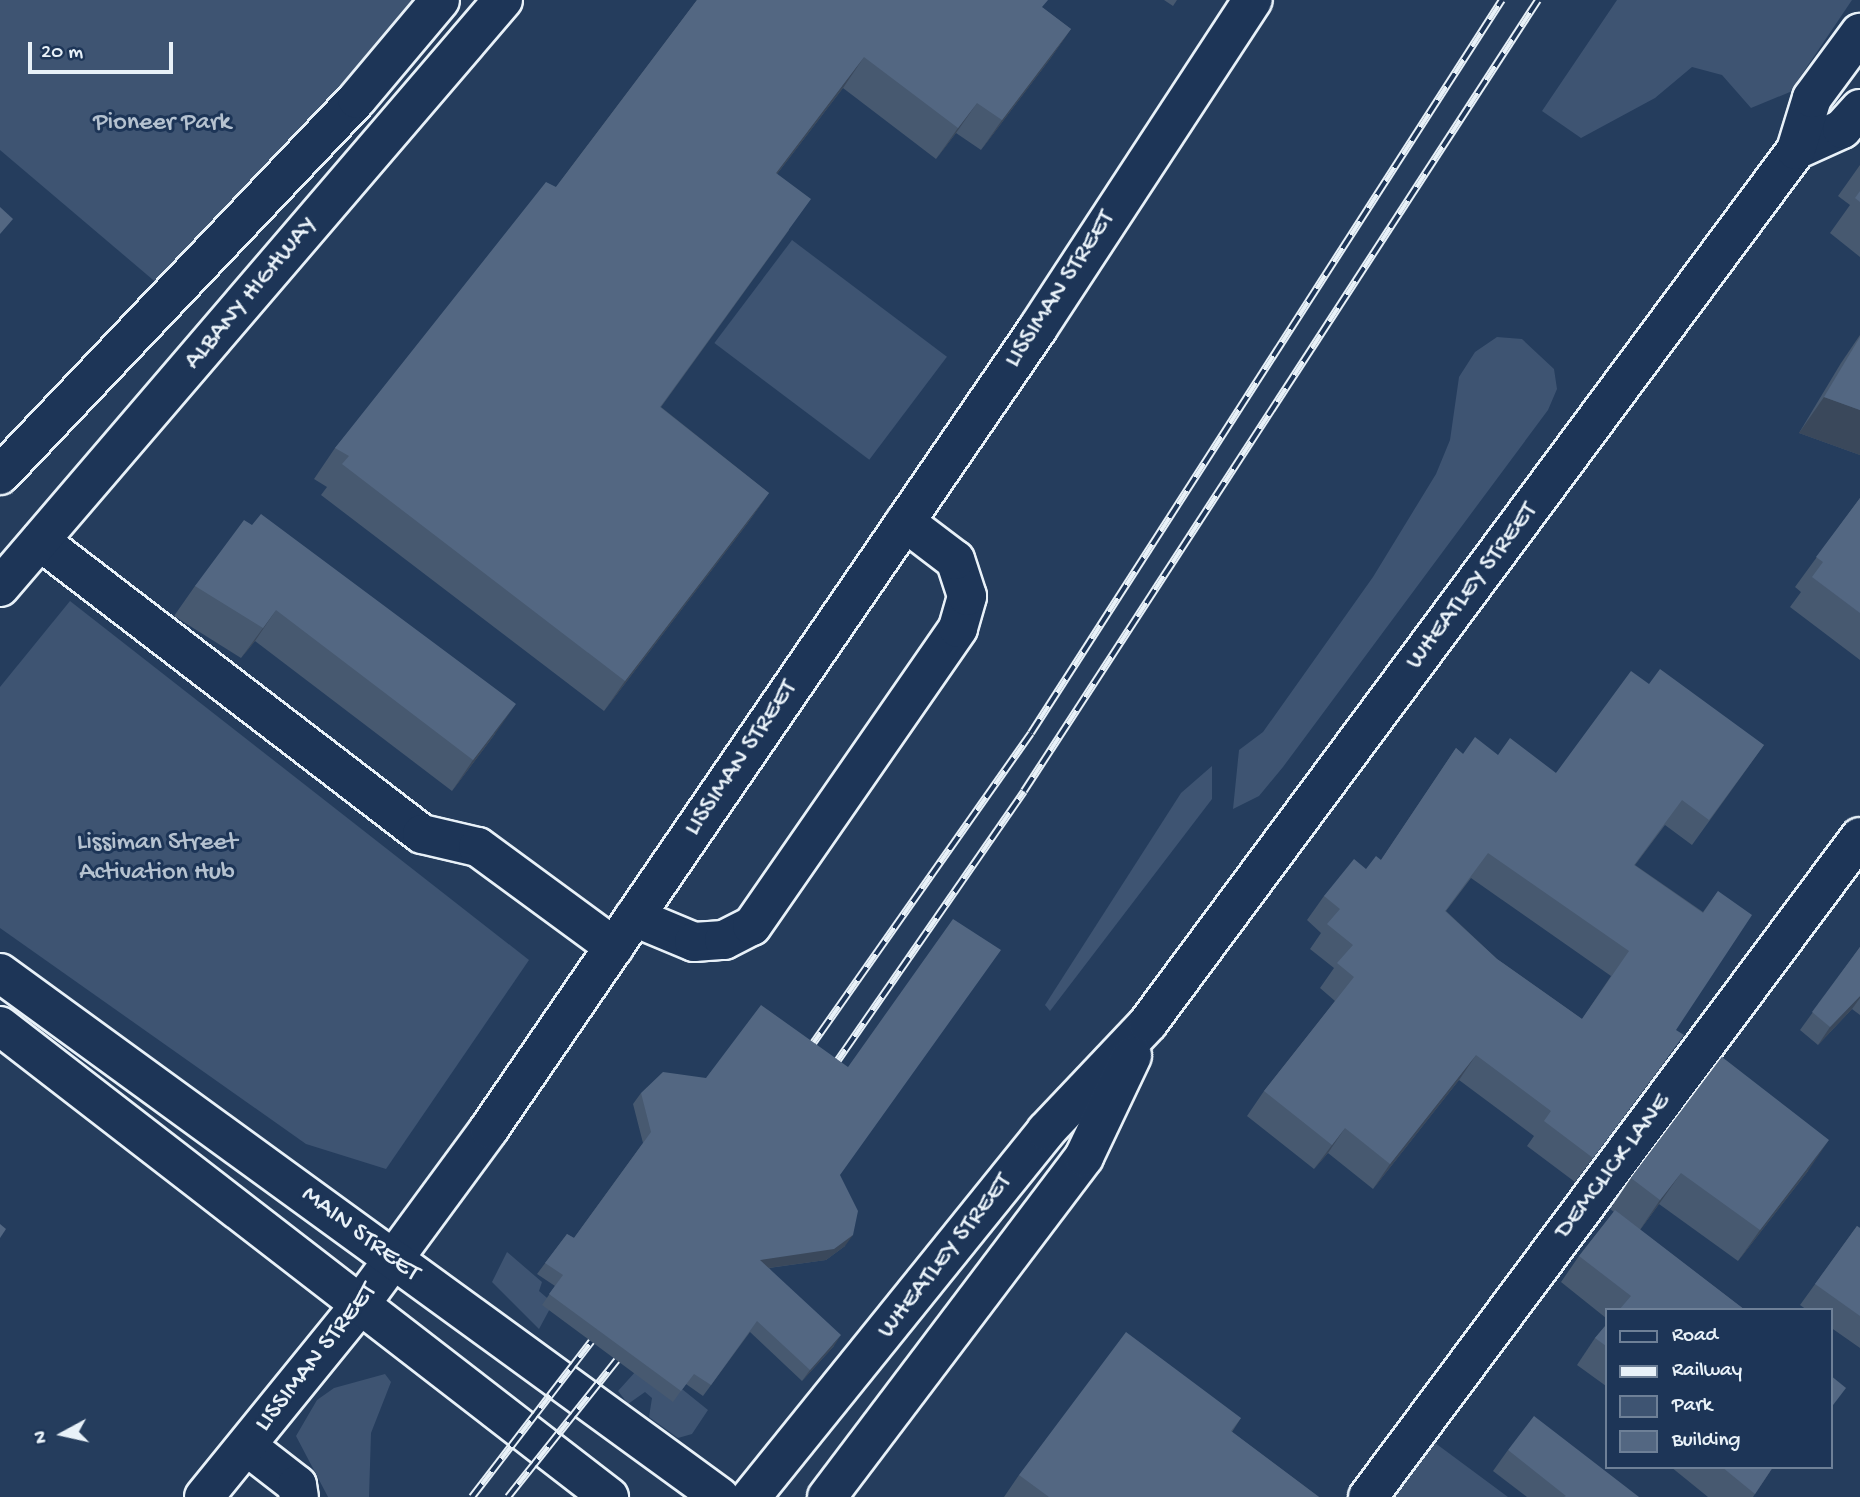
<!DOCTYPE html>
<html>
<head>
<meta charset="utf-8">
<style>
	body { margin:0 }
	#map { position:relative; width:1860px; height:1497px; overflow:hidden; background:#253d5d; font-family:"Gochi Hand",sans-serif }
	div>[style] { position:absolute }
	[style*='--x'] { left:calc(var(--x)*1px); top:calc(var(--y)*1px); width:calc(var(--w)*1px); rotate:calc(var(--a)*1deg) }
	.green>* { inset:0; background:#3e5472; transform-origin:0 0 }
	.roads { filter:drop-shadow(2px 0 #e8f1f8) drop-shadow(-2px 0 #e8f1f8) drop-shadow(0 2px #e8f1f8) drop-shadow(0 -2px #e8f1f8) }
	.minor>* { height:38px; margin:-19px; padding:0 19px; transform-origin:19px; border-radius:19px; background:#1d3557 }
	.major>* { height:38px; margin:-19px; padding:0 19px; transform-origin:19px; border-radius:19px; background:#1d3557 }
	.highway>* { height:38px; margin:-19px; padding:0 19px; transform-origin:19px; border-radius:19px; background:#1d3557 }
	.rail>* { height:8px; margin-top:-4px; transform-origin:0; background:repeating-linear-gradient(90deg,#1d3557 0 16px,#e8f1f8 0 32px); box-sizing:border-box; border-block:2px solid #e8f1f8 }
	.wall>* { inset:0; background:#475970 }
	.shaded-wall>* { inset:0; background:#3a485b }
	.building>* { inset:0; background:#536782 }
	span { translate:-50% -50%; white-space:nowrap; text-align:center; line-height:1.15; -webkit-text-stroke:6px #1d3557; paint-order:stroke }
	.park-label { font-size:26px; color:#b5c2d0 }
	.street-label { font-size:26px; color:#e8f1f8 }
	.legend { position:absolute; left:1605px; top:1308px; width:228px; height:161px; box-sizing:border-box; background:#1d3557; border:2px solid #6e8097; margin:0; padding:9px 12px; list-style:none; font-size:21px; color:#e8f1f8 }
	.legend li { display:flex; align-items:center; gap:14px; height:35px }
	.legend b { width:35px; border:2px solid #6e8097 }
	.north { position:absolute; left:28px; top:1399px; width:70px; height:70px; -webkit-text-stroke:5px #1d3557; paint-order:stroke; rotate:262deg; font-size:19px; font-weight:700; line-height:28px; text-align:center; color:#e8f1f8 }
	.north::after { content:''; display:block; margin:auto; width:24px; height:32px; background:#e8f1f8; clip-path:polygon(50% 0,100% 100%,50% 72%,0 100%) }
	.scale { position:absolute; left:28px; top:42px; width:145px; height:32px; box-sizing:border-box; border:4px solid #e8f1f8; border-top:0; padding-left:9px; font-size:21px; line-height:24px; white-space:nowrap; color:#e8f1f8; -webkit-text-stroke:5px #1d3557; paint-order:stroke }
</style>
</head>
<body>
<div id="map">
	<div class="green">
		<div style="clip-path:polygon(0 0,440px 0,172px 296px,0 150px)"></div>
		<div style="clip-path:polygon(1617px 0,1852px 0,1790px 92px,1751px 108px,1722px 75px,1692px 67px,1655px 98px,1581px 138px,1542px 111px)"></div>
		<div style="left:792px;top:240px;width:194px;height:129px;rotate:37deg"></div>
		<div style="clip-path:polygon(1497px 337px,1522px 339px,1554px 369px,1557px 389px,1548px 410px,1283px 767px,1259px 796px,1233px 809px,1239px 750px,1263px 732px,1373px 577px,1436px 474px,1450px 440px,1459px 377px,1475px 352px)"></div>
		<div style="clip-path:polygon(70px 601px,529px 960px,386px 1169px,306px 1144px,0 928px,0 687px)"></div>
		<div style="clip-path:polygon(1212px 766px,1212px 799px,1050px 1011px,1045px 1005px,1181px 793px)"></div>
		<div style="clip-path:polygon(507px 1252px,542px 1282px,539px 1291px,553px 1303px,539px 1329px,492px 1282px)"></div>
		<div style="clip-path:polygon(646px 1360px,708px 1410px,692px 1434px,678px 1438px,649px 1417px,652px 1398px,645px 1392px,628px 1404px,618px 1391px)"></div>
		<div style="clip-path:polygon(385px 1374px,391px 1382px,371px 1433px,369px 1497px,328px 1497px,296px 1436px,317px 1400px,334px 1388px)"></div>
		<div style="clip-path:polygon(1423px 1434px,1508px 1497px,1376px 1497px)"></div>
	</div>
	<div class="roads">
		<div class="minor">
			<div style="--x:1796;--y:150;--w:51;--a:-24.5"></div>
			<div style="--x:1842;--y:129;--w:27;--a:-48"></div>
			<div style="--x:40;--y:541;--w:481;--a:37.5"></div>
			<div style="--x:422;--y:834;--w:57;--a:13.1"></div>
			<div style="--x:478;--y:847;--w:169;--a:36.3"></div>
			<div style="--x:634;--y:917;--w:65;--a:22.6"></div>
			<div style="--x:694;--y:942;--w:30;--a:-4"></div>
			<div style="--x:724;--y:940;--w:31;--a:-27"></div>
			<div style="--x:752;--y:926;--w:362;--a:-55.3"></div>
			<div style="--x:958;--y:628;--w:33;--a:-74"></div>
			<div style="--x:967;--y:596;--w:38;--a:-108"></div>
			<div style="--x:955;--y:560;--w:63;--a:-142.8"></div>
			<div style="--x:248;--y:1447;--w:62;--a:37.8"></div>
			<div style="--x:297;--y:1485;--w:12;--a:81"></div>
			<div style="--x:204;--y:1497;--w:246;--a:-50.9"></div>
			<div style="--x:359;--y:1306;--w:220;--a:-53.7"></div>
			<div style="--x:489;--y:1129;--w:971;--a:-55.57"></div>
			<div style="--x:1038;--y:328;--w:392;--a:-56.8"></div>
			<div style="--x:751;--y:1497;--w:470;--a:-51.1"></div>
			<div style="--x:1046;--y:1131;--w:149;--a:-46.6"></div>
			<div style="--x:1148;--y:1023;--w:1087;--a:-53.41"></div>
			<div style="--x:1796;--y:150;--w:54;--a:-72.9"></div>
			<div style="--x:1812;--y:98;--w:81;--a:-53.6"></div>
			<div style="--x:827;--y:1497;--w:426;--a:-52.9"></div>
			<div style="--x:1084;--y:1157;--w:112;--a:-64.6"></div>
			<div style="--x:1368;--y:1497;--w:823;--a:-53.3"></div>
		</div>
		<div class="major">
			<div style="--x:0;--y:973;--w:890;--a:36.05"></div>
			<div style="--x:0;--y:1026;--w:770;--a:37.72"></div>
		</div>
		<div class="highway">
			<div style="--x:0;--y:475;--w:518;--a:-46.48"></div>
			<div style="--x:357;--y:99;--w:129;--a:-50"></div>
			<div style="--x:0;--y:587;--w:773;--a:-49.41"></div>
		</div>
	</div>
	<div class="rail">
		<div style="--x:802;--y:1059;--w:398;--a:-54.9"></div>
		<div style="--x:1031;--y:733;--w:871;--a:-57.28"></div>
		<div style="--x:827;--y:1076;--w:346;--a:-55.3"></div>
		<div style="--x:1024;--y:791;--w:943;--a:-56.98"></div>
		<div style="--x:472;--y:1497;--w:215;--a:-52.5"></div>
		<div style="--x:508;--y:1497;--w:193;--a:-51.5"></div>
	</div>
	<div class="wall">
		<div style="clip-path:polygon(697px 0,1043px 8px,1071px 29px,1050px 59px,981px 150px,956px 133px,936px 159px,843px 88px,777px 174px,789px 230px,661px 407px,769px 493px,747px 524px,604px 711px,321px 495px,327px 487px,314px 479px,335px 448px,556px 187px)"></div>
		<div style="clip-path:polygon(1164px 0,1177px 0,1173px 6px)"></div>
		<div style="clip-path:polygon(1860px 165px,1860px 257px,1830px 233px,1850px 205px,1838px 196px)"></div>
		<div style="clip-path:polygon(1860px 335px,1860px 455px,1799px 433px,1841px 363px)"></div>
		<div style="clip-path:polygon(1860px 498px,1860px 660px,1790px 607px,1801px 592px,1795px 587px)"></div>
		<div style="clip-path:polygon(252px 525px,495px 734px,452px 791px,255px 641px,241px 658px,174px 616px,195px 586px)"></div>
		<div style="clip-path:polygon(evenodd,1649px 684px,1764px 745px,1692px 845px,1665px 825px,1635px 865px,1703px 912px,1718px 891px,1666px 1060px,1575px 1182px,1527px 1146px,1534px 1136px,1459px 1080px,1373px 1189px,1328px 1153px,1314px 1169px,1247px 1116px,1264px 1091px,1335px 1001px,1320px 988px,1334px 968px,1310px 949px,1321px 933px,1307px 920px,1324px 896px,1381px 860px,1456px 748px,1463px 754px,1498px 755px,1556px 773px,1649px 684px,1471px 878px,1611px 976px,1582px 1019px,1497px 959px,1446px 911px,1471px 878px)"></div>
		<div style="clip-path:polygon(1860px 947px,1860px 1015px,1852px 1009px,1818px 1045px,1800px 1030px)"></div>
		<div style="clip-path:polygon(1722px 1057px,1808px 1171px,1738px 1261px,1659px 1204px,1640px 1230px,1745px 1310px,1606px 1310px,1606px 1318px,1561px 1282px,1579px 1256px,1614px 1212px,1610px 1209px,1631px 1178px)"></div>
		<div style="clip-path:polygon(641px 1093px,840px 1175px,845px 1246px,826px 1260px,769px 1268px,834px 1346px,802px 1381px,750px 1332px,703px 1396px,686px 1384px,673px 1402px,542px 1305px,555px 1286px,537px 1274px,567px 1234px,574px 1238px,643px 1143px,633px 1104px)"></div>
		<div style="clip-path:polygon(1857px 1226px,1860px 1228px,1860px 1348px,1830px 1327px,1830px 1310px,1807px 1310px,1800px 1305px)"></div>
		<div style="clip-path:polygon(1606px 1325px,1606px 1386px,1577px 1365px,1595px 1338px)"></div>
		<div style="clip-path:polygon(1241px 1418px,1232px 1432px,1319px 1497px,1004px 1497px,1019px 1475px)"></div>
		<div style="clip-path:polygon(1508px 1450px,1639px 1497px,1527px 1497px,1493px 1471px)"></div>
		<div style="clip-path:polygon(1671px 1467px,1773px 1467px,1753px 1497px,1708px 1497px)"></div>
	</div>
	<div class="shaded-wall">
		<div style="clip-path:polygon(1071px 29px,1050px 59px,981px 150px,1002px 120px)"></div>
		<div style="clip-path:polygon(864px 57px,843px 88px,754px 204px,776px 173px)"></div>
		<div style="clip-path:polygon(977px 103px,956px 133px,936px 159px,958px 128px)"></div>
		<div style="clip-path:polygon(1824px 397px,1860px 410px,1860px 455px,1799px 433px)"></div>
		<div style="clip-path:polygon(769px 493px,747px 524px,604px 711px,625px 681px)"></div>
		<div style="clip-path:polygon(276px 610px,255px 641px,241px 658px,263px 628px)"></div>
		<div style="clip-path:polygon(516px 704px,495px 734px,452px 791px,473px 760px)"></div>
		<div style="clip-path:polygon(1860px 996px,1860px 998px,1852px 1009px,1818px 1045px,1830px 1027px)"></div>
		<div style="clip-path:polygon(1476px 1055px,1459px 1080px,1373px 1189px,1390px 1164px)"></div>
		<div style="clip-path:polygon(1345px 1128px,1328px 1153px,1314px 1169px,1332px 1145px)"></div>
		<div style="clip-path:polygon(1829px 1140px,1808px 1171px,1738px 1261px,1760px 1230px)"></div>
		<div style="clip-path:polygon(1681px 1173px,1659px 1204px,1639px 1231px,1660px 1200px)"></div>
		<div style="clip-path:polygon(853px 1235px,845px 1246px,826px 1260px,753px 1270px,760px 1260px)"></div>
		<div style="clip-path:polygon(841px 1335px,834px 1346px,802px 1381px,810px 1370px)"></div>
	</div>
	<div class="building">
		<div style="clip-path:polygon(697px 0,1048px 0,1042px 7px,1071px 29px,1002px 120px,977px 103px,958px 128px,864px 57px,776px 173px,811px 199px,660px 407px,769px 493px,625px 681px,342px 464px,349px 456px,335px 448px,546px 182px,556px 187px)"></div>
		<div style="clip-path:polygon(1860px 191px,1860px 202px,1855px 198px)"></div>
		<div style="clip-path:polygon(0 207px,13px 219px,0 234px)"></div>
		<div style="clip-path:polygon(1860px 337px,1860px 410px,1824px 397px)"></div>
		<div style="clip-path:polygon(1860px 498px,1860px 613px,1812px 577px,1823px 562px,1816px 557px)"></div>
		<div style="clip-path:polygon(261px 514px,516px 704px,473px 760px,276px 610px,263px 628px,195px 586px,244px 520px,252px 525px)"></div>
		<div style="clip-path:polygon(evenodd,1660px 669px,1764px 745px,1709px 820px,1682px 800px,1634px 865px,1703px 913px,1718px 891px,1752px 915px,1676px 1030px,1684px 1035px,1593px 1158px,1544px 1121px,1551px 1111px,1476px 1055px,1390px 1164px,1345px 1128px,1332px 1145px,1264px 1091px,1354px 977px,1337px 963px,1353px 945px,1327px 924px,1340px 909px,1324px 896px,1354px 859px,1366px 869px,1376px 856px,1381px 860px,1456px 748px,1463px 754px,1475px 737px,1498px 755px,1510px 738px,1556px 773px,1631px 671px,1649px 684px,1660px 669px,1488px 853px,1629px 951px,1582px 1019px,1497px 959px,1445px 911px,1488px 853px)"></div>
		<div style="clip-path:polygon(953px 919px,1001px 950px,840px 1175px,858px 1211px,853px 1235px,834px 1249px,760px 1260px,841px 1335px,810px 1370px,757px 1321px,711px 1385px,694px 1374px,681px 1391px,549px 1294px,563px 1275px,545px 1263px,567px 1234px,574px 1238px,651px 1132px,641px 1093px,663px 1072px,706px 1078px,761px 1005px,848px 1067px)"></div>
		<div style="clip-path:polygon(1860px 947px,1860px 996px,1830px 1027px,1812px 1012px)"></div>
		<div style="clip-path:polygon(1722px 1057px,1829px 1140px,1760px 1230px,1681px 1173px,1660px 1200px,1631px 1178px)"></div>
		<div style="clip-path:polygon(1615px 1210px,1745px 1310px,1619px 1310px,1631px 1296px,1579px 1256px)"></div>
		<div style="clip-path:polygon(0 1224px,6px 1229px,0 1238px)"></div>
		<div style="clip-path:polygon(1857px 1226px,1860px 1228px,1860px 1316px,1815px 1284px)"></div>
		<div style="clip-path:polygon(1606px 1325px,1606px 1346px,1595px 1338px)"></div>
		<div style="clip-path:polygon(1126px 1332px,1241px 1418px,1231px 1431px,1319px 1497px,1049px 1497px,1019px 1475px)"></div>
		<div style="clip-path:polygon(1830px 1375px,1846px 1388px,1830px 1409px)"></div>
		<div style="clip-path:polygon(1534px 1416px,1639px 1497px,1564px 1497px,1566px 1496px,1508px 1450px)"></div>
		<div style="clip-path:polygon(1722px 1467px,1773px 1467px,1755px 1494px)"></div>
	</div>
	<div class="park-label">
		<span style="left:162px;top:124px">Pioneer Park</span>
		<span style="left:157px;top:859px">Lissiman Street<br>Activation Hub</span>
	</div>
	<div class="street-label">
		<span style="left:1061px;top:290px;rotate:-57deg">LISSIMAN STREET</span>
		<span style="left:252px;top:294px;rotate:-50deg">ALBANY HIGHWAY</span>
		<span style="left:1473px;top:587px;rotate:-53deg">WHEATLEY STREET</span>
		<span style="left:742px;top:759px;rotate:-56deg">LISSIMAN STREET</span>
		<span style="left:1614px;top:1167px;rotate:-53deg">DEMCLICK LANE</span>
		<span style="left:360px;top:1235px;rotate:37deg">MAIN STREET</span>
		<span style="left:946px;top:1257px;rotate:-52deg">WHEATLEY STREET</span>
		<span style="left:317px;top:1358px;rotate:-52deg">LISSIMAN STREET</span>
	</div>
	<ul class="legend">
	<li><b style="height:9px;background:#1d3557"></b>Road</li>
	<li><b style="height:9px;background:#e8f1f8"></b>Railway</li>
	<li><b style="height:19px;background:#3e5472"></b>Park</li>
	<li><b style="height:19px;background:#536782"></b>Building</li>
	</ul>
	<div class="north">N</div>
	<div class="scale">20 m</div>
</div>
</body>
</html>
